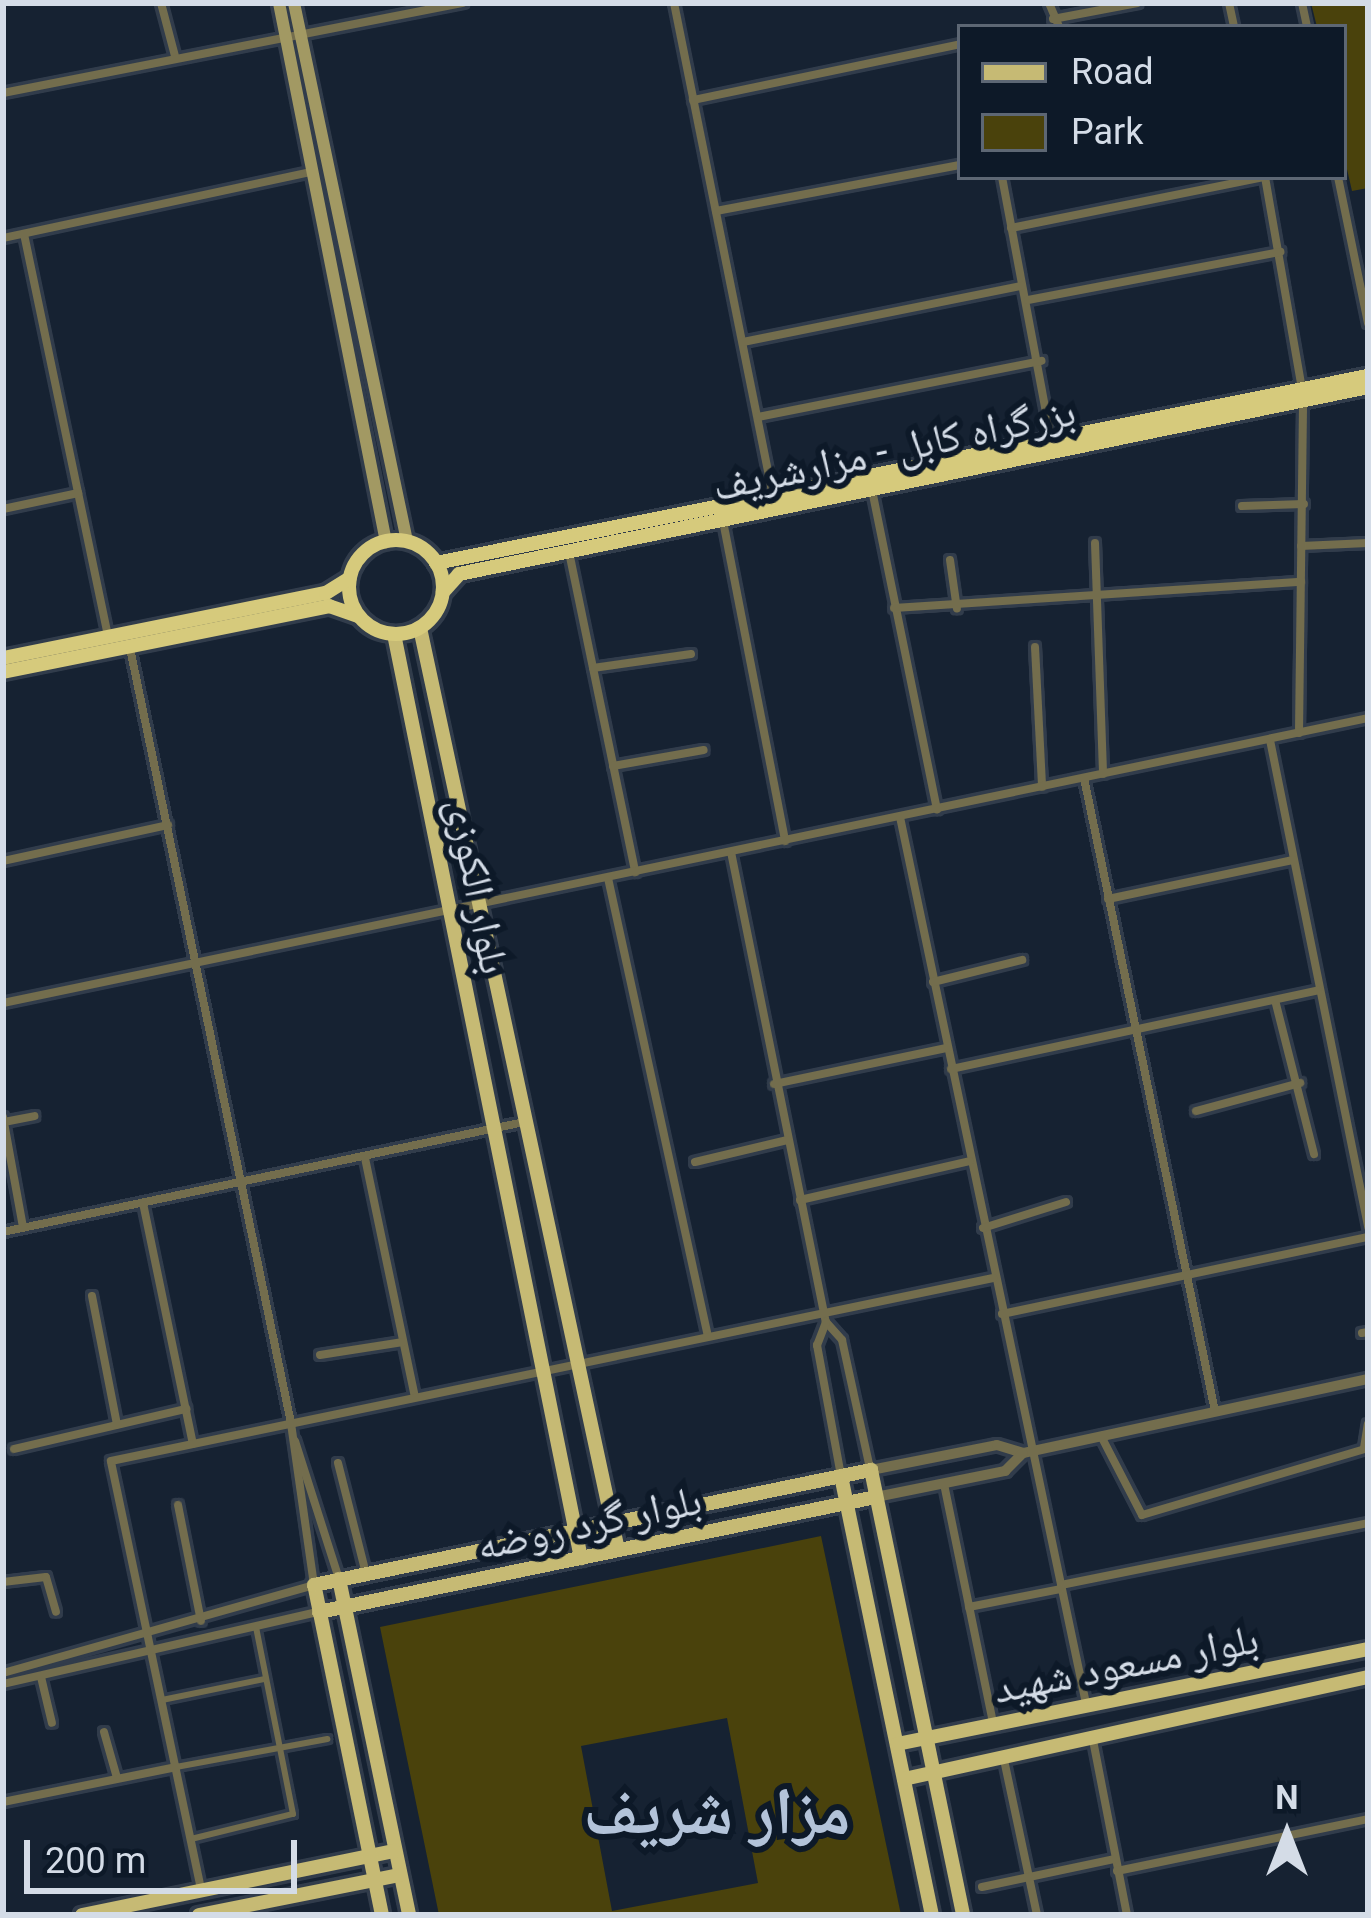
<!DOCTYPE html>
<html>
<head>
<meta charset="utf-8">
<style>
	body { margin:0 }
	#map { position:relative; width:1371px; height:1918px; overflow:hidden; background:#162232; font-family:Roboto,"Noto Naskh Arabic",sans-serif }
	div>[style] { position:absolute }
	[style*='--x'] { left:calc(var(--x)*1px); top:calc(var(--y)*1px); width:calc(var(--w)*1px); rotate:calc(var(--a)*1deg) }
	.green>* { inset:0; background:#4a420c }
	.roads { filter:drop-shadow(3px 0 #313c4b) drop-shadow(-3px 0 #313c4b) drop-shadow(0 3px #313c4b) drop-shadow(0 -3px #313c4b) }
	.pedestrian>* { height:6px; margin:-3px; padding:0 3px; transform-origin:3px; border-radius:3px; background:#736d4d }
	.minor>* { height:8px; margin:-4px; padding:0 4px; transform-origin:4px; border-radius:4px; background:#736d4d }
	.tertiary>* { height:10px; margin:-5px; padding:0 5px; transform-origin:5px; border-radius:5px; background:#736d4d }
	.secondary>* { height:12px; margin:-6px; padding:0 6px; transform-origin:6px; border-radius:6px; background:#a29963 }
	.primary>* { height:14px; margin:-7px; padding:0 7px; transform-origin:7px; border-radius:7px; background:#c6ba74 }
	.trunk>* { height:14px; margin:-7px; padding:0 7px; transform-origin:7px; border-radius:7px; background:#d6ca7c }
	.trunk>.ring { margin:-7px; padding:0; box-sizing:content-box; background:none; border:14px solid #d6ca7c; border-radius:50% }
	span { translate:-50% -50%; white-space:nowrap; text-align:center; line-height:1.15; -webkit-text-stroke:12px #0d1928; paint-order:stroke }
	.street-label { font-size:42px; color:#d4dce7 }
	.town-label { font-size:66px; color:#b3c3d9; font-weight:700 }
	.frame { position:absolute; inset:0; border:6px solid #d4dce7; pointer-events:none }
	.legend { position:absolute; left:957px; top:24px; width:390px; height:156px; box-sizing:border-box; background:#0d1928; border:3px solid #5d6774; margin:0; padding:15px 21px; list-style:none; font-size:36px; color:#d4dce7 }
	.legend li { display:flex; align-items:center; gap:24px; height:60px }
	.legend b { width:60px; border:3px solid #5d6774 }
	.north { position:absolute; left:1227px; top:1774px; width:120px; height:120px; -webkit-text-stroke:9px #0d1928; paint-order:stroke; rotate:0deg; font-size:33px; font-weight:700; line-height:48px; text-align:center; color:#d4dce7 }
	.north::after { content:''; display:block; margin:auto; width:42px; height:54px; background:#d4dce7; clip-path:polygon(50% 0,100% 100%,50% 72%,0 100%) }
	.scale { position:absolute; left:24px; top:1840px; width:273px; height:54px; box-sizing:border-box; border:6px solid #d4dce7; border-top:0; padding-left:15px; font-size:36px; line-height:42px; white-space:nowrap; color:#d4dce7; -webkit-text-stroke:9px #0d1928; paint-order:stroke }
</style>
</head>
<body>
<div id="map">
	<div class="green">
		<div style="clip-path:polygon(1311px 3px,1368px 3px,1368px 188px,1352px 191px,1344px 156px,1344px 27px,1317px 27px)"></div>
		<div style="clip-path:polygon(evenodd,821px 1536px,901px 1915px,439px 1915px,380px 1627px,821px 1536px,727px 1718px,758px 1883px,612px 1911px,581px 1746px,727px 1718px)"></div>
	</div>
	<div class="roads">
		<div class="pedestrian">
			<div style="--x:162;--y:1700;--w:104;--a:-11.6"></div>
			<div style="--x:176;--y:1767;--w:154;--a:-10.5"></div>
			<div style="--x:191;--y:1839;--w:105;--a:-13.8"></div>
			<div style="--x:293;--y:1814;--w:191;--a:-101.2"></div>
		</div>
		<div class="minor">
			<div style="--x:161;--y:3;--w:55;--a:75.2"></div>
			<div style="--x:674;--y:3;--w:503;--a:78.65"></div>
			<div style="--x:1049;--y:3;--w:26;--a:67"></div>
			<div style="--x:1229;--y:3;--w:25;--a:78"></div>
			<div style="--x:1302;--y:3;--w:25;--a:78"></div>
			<div style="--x:1053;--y:19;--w:86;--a:-10.7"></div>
			<div style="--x:3;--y:93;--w:469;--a:-11.1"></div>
			<div style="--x:693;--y:100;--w:273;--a:-11.8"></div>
			<div style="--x:1002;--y:177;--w:266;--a:79.4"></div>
			<div style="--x:1265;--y:177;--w:214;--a:80.1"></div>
			<div style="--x:1338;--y:177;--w:149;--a:78.4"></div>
			<div style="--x:716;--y:211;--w:248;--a:-10.7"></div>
			<div style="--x:1011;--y:228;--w:259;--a:-11.4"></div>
			<div style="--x:24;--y:234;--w:412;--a:78.2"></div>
			<div style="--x:3;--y:238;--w:316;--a:-12.1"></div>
			<div style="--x:1028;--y:300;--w:257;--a:-10.8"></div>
			<div style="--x:743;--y:342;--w:284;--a:-11.4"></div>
			<div style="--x:758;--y:417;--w:289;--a:-11.2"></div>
			<div style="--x:872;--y:490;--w:326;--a:78.5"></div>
			<div style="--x:1242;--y:506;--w:62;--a:-1.8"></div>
			<div style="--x:3;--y:509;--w:77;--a:-12"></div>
			<div style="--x:723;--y:521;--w:326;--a:79"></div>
			<div style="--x:1095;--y:543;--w:231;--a:88"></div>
			<div style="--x:1301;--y:546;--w:67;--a:-2.6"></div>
			<div style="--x:569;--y:552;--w:327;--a:78.3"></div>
			<div style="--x:950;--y:560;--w:49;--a:81.9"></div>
			<div style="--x:894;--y:608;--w:408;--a:-3.7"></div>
			<div style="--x:1035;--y:647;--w:140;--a:87.1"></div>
			<div style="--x:593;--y:668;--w:99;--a:-8.1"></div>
			<div style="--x:1299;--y:733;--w:334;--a:-89.3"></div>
			<div style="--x:1270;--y:740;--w:497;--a:78.6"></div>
			<div style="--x:613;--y:766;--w:92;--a:-10"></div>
			<div style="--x:1084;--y:778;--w:646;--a:78.31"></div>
			<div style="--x:900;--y:817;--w:910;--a:78.15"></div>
			<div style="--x:731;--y:852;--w:480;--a:78.6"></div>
			<div style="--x:826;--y:1322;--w:24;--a:48"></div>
			<div style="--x:842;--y:1340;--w:131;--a:77.7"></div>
			<div style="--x:3;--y:861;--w:169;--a:-12.3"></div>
			<div style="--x:608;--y:878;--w:468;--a:77.7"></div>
			<div style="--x:1108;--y:899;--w:189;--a:-11.9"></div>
			<div style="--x:933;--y:982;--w:92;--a:-13.9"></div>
			<div style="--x:1275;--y:1000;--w:159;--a:75.8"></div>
			<div style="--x:3;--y:1003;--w:1394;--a:-11.79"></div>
			<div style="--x:951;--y:1069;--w:375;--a:-12.1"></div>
			<div style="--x:774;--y:1084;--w:177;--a:-11.8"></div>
			<div style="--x:1196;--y:1111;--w:108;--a:-15.1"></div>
			<div style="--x:3;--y:1117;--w:112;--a:79.7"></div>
			<div style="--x:4;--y:1122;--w:31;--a:-11"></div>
			<div style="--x:365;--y:1158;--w:244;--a:78.2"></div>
			<div style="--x:695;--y:1162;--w:95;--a:-13.4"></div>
			<div style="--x:800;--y:1200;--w:174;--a:-12.9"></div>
			<div style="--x:143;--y:1203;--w:246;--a:78.3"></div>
			<div style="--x:983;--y:1228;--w:87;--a:-17.4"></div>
			<div style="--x:3;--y:1232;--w:532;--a:-11.92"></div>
			<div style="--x:92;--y:1296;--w:131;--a:79"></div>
			<div style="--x:1002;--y:1314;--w:374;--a:-11.9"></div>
			<div style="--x:826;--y:1322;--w:25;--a:111"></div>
			<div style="--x:817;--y:1345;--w:133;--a:79.6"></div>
			<div style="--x:1362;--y:1333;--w:6;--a:-9"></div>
			<div style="--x:320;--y:1355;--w:84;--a:-8.9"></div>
			<div style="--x:1101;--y:1436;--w:89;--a:62.6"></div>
			<div style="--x:1142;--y:1515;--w:236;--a:-16.5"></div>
			<div style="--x:295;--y:1441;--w:145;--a:72.3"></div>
			<div style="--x:1364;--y:1448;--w:24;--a:-81"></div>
			<div style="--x:14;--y:1449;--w:177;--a:-13.1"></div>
			<div style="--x:338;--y:1463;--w:114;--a:75.8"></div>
			<div style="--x:944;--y:1484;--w:244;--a:78.4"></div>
			<div style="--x:178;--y:1505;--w:118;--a:78.8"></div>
			<div style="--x:3;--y:1582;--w:43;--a:-6.6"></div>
			<div style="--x:46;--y:1577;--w:36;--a:74"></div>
			<div style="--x:1061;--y:1585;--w:313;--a:-11.4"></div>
			<div style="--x:969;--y:1607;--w:94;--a:-11.1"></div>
			<div style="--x:3;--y:1673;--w:323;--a:-15.8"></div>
			<div style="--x:314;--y:1585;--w:164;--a:-98.1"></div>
			<div style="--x:291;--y:1423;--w:792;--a:-101.74"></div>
			<div style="--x:41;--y:1677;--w:47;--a:76.6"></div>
			<div style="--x:3;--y:1684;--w:323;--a:-12.9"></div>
			<div style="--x:104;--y:1732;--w:48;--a:74.2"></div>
			<div style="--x:1092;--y:1735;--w:183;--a:79"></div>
			<div style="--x:1003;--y:1755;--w:164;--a:78"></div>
			<div style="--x:3;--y:1802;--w:177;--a:-11.4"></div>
			<div style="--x:1117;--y:1871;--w:256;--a:-11.7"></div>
			<div style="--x:982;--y:1887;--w:136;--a:-11.9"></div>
			<div style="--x:201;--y:1889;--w:437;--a:-101.9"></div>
			<div style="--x:111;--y:1461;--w:901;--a:-11.72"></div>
		</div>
		<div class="tertiary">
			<div style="--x:871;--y:1470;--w:128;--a:-11.2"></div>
			<div style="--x:997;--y:1445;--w:27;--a:17"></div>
			<div style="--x:1023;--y:1453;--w:353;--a:-12.1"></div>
			<div style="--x:876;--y:1497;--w:132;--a:-11.4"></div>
			<div style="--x:1005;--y:1471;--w:25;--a:-45"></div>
		</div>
		<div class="secondary">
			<div style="--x:279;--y:3;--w:550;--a:78.77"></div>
			<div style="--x:294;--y:3;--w:550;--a:78.14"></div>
		</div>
		<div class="primary">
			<div style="--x:420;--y:628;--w:943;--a:77.88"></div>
			<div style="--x:394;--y:634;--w:943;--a:78.56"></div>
			<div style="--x:841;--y:1476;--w:448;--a:78.3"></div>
			<div style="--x:339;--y:1579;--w:343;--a:78.2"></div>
			<div style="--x:319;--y:1612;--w:569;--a:-11.67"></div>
			<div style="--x:897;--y:1744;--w:480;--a:-11.4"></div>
			<div style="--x:904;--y:1779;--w:475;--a:-12.4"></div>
			<div style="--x:82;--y:1915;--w:319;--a:-11.6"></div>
			<div style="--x:199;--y:1915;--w:205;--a:-11.3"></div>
			<div style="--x:382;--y:1915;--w:337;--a:-101.6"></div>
			<div style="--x:314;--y:1585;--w:569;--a:-11.67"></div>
			<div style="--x:871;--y:1470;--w:454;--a:78.3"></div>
		</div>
		<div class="trunk">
			<div class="ring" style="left:349px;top:540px;width:80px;height:80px"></div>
			<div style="--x:436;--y:563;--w:951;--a:-11.35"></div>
			<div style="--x:443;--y:592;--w:24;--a:-48"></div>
			<div style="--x:459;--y:574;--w:928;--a:-11.62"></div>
			<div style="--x:3;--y:658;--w:329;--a:-11.4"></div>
			<div style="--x:326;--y:593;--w:28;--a:-32"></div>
			<div style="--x:3;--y:672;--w:333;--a:-11.4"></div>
			<div style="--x:329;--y:606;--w:31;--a:19"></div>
		</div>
	</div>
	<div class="street-label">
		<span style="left:894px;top:449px;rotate:-12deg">بزرگراه کابل - مزارشریف</span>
		<span style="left:478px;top:886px;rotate:79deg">بلوار الکوزی</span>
		<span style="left:589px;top:1523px;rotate:-12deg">بلوار گرد روضه</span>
		<span style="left:1126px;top:1664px;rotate:-11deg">بلوار مسعود شهید</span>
	</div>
	<div class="town-label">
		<span style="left:717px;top:1812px">مزار شريف</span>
	</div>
	<div class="frame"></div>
	<ul class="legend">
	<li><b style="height:15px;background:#c6ba74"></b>Road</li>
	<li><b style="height:33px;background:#4a420c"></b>Park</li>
	</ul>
	<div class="north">N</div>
	<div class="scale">200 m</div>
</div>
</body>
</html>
